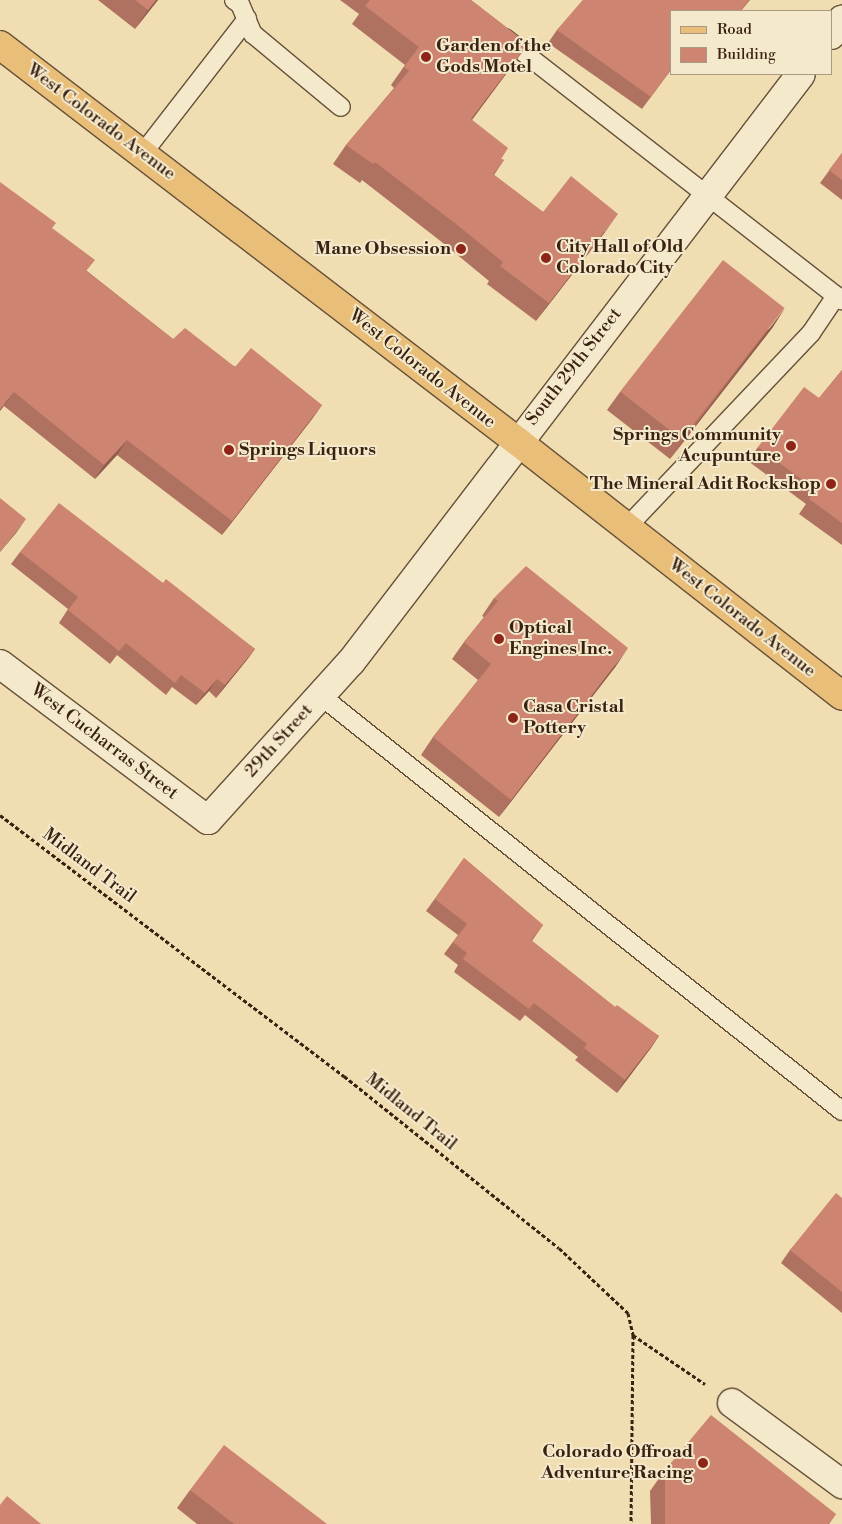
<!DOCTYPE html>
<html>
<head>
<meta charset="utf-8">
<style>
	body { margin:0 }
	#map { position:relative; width:842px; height:1524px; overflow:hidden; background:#f0ddb1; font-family:"Libre Bodoni",serif }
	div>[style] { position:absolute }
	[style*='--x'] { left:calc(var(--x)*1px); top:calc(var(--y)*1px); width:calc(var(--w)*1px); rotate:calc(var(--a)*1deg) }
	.path>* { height:3px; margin-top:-1.5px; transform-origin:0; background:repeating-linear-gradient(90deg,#392212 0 4px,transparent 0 6.5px) }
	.roads { filter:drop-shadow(1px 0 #67513a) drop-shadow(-1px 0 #67513a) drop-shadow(0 1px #67513a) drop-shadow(0 -1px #67513a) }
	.service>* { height:18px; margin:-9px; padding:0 9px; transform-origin:9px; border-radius:9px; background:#f5e9cc }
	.minor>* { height:28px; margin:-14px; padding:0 14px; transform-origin:14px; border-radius:14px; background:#f5e9cc }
	.primary>* { height:28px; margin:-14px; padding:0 14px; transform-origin:14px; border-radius:14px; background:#e8be78 }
	.wall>* { inset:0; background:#b07260 }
	.shaded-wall>* { inset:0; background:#905c4e }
	.building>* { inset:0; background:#cd8470; transform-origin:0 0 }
	.dots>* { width:14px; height:14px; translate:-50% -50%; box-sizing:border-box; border:2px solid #f5e9cc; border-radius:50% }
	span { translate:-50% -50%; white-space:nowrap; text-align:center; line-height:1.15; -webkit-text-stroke:4px #f5e9cc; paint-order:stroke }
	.poi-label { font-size:18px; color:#392212; font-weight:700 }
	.left { translate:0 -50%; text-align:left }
	.right { translate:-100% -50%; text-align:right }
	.street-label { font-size:18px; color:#392212 }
	.legend { position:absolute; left:670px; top:10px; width:162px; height:65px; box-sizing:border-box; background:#f5e9cc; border:1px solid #aa9982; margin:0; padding:6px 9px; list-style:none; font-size:15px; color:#392212 }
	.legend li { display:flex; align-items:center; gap:10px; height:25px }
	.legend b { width:25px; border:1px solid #aa9982 }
</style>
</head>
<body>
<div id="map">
	<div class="path">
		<div style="--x:0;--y:815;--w:432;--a:37.2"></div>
		<div style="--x:344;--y:1076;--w:275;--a:38.7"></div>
		<div style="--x:559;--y:1248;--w:95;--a:43.3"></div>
		<div style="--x:628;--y:1313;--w:23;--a:77"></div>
		<div style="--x:633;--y:1335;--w:189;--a:90.6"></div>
		<div style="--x:633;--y:1335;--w:87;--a:34.2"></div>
	</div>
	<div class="roads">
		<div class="service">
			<div style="--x:234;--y:0;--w:7;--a:34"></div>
			<div style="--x:240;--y:4;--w:33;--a:67"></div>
			<div style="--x:253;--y:34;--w:114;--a:39.7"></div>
			<div style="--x:505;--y:38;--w:427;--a:37.9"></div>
			<div style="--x:143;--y:153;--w:170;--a:-52.2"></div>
			<div style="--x:627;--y:527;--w:267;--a:-46.5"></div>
			<div style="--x:811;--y:333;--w:45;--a:-56"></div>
			<div style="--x:321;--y:696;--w:666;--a:38.54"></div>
		</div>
		<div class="minor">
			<div style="--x:831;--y:35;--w:19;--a:-54"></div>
			<div style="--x:0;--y:664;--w:260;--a:36.9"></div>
			<div style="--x:208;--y:820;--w:213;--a:-47.9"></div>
			<div style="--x:351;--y:662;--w:740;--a:-52.57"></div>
			<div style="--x:732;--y:1403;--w:137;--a:36.4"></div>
		</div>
		<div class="primary">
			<div style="--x:0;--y:45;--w:651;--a:37.45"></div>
			<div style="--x:517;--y:441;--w:413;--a:38.1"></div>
		</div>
	</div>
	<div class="wall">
		<div style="clip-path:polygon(98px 0,158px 0,135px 29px)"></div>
		<div style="clip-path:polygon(340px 0,471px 0,528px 44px,515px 62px,472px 120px,501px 159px,504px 160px,494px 175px,543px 212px,605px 232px,536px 321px,487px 284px,489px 281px,443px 243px,362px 180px,360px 183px,333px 164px,346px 145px,394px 88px,391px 85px,405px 65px,352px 24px,359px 14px)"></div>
		<div style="clip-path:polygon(583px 0,750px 0,741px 11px,671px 11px,671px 70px,642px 109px,548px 43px,557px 30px)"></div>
		<div style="clip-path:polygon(842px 153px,842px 200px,820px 183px)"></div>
		<div style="clip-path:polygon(52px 229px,87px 271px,173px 339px,322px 405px,312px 419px,222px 535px,117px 455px,95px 479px,4px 406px)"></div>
		<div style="clip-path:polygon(773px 327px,670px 459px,607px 410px,620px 392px)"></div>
		<div style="clip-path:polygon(842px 370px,842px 545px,799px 514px,806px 504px,748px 461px,758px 447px,819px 398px)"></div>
		<div style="clip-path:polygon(20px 552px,163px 583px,255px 649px,246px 661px,216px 698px,209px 691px,196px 705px,172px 687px,166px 695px,117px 655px,110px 664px,59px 623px,68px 609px,11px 564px)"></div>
		<div style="clip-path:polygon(494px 598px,616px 666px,499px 817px,421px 755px,433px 737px,478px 680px,452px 659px,464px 642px,484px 617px,482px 616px)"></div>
		<div style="clip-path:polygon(464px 858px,543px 925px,532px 941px,615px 1007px,659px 1036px,617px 1093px,575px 1060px,578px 1057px,525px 1015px,520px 1021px,454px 972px,458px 965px,444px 954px,458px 935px,426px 911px)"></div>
		<div style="clip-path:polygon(842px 1198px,842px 1313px,781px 1263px,790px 1250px)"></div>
		<div style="clip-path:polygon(665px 1470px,836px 1514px,829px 1524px,651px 1524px,650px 1491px)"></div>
		<div style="clip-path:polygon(190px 1490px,327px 1524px,197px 1524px,177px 1508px)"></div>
	</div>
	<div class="shaded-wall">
		<div style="clip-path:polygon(156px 0,158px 0,135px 29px,148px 10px)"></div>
		<div style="clip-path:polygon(528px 44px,515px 62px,458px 138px,471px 119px)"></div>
		<div style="clip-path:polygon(618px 214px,605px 232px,536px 321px,549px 303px)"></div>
		<div style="clip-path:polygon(785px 308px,773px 327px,670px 459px,683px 441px)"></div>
		<div style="clip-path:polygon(14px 392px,4px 406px,0 411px,0 409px)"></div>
		<div style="clip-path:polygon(322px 405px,312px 419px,222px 535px,232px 521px)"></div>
		<div style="clip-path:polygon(127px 440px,117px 455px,95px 479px,104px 465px)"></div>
		<div style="clip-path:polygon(26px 519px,16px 533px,0 552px,0 551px)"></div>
		<div style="clip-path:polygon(628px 648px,616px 666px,499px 817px,511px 800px)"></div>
		<div style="clip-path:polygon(255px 649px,246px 661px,216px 698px,225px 685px)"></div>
		<div style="clip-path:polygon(217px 679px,209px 691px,196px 705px,205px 693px)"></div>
		<div style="clip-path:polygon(659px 1036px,651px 1048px,617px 1093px,625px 1080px)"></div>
	</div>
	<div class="building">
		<div style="clip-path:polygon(135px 0,156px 0,148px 10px)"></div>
		<div style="clip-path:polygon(370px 0,471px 0,528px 44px,471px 119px,508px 148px,501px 159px,504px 160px,493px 174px,543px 212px,571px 176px,618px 214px,549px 303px,500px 266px,503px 262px,456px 224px,375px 162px,373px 164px,346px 145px,409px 71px,404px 67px,419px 47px,365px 6px)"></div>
		<div style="clip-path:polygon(583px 0,749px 0,740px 11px,671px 11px,671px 69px,651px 97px,557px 30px)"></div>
		<div style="clip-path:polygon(842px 153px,842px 180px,829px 170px)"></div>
		<div style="clip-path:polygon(0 182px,56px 223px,52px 228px,95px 260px,86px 271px,173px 339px,185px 328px,235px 367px,251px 348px,322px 405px,232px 521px,127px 440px,104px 465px,14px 392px,0 409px)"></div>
		<div style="left:723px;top:260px;width:78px;height:167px;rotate:38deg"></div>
		<div style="clip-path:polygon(842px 370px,842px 523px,809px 499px,816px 490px,758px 447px,804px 387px,819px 398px)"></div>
		<div style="clip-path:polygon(0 498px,26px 519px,0 551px)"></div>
		<div style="clip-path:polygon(59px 503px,163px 583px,166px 579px,255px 649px,225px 685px,217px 679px,205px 693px,181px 675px,175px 683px,126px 643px,119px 651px,68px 610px,78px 597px,20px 552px)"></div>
		<div style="clip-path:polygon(526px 566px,628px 648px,511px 800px,433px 737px,491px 664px,464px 642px,498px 601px,494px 598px)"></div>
		<div style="clip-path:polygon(464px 858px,543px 925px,531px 940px,615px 1007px,617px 1005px,659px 1036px,625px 1080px,584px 1048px,587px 1044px,534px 1003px,529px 1009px,463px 959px,467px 953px,453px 942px,467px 924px,435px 899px)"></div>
		<div style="clip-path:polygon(836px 1193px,842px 1198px,842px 1292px,790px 1250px)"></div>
		<div style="clip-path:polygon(711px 1415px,836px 1514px,828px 1524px,665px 1524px,665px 1470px)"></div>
		<div style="clip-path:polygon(224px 1445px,327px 1524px,234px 1524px,190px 1490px)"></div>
		<div style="clip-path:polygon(7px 1496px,41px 1524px,0 1524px,0 1505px)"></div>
	</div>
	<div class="dots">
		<div style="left:426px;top:57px;background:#8f2418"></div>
		<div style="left:461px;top:249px;background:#8f2418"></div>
		<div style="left:546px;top:258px;background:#8f2418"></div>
		<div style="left:791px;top:446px;background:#8f2418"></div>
		<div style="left:229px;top:450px;background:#8f2418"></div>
		<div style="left:831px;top:484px;background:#8f2418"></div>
		<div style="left:499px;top:639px;background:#8f2418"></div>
		<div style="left:513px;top:718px;background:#8f2418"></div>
		<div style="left:703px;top:1463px;background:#8f2418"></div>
	</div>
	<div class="poi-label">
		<span class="left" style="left:436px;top:57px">Garden of the<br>Gods Motel</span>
		<span class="left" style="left:556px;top:258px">City Hall of Old<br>Colorado City</span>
		<span class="right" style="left:451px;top:249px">Mane Obsession</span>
		<span class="right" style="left:781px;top:446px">Springs Community<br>Acupunture</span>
		<span class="left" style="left:239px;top:450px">Springs Liquors</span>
		<span class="right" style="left:821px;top:484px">The Mineral Adit Rockshop</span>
		<span class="left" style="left:509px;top:639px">Optical<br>Engines Inc.</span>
		<span class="left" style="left:523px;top:718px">Casa Cristal<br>Pottery</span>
		<span class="right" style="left:693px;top:1463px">Colorado Offroad<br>Adventure Racing</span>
	</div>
	<div class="street-label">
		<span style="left:101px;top:122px;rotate:37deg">West Colorado Avenue</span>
		<span style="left:574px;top:367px;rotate:-52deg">South 29th Street</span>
		<span style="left:422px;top:369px;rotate:38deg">West Colorado Avenue</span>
		<span style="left:742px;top:618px;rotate:38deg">West Colorado Avenue</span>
		<span style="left:279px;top:741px;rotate:-48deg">29th Street</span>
		<span style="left:104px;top:742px;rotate:37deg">West Cucharras Street</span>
		<span style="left:89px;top:866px;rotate:37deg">Midland Trail</span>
		<span style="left:411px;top:1112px;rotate:39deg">Midland Trail</span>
	</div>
	<ul class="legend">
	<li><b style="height:6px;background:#e8be78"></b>Road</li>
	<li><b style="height:14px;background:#cd8470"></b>Building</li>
	</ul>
</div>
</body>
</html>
